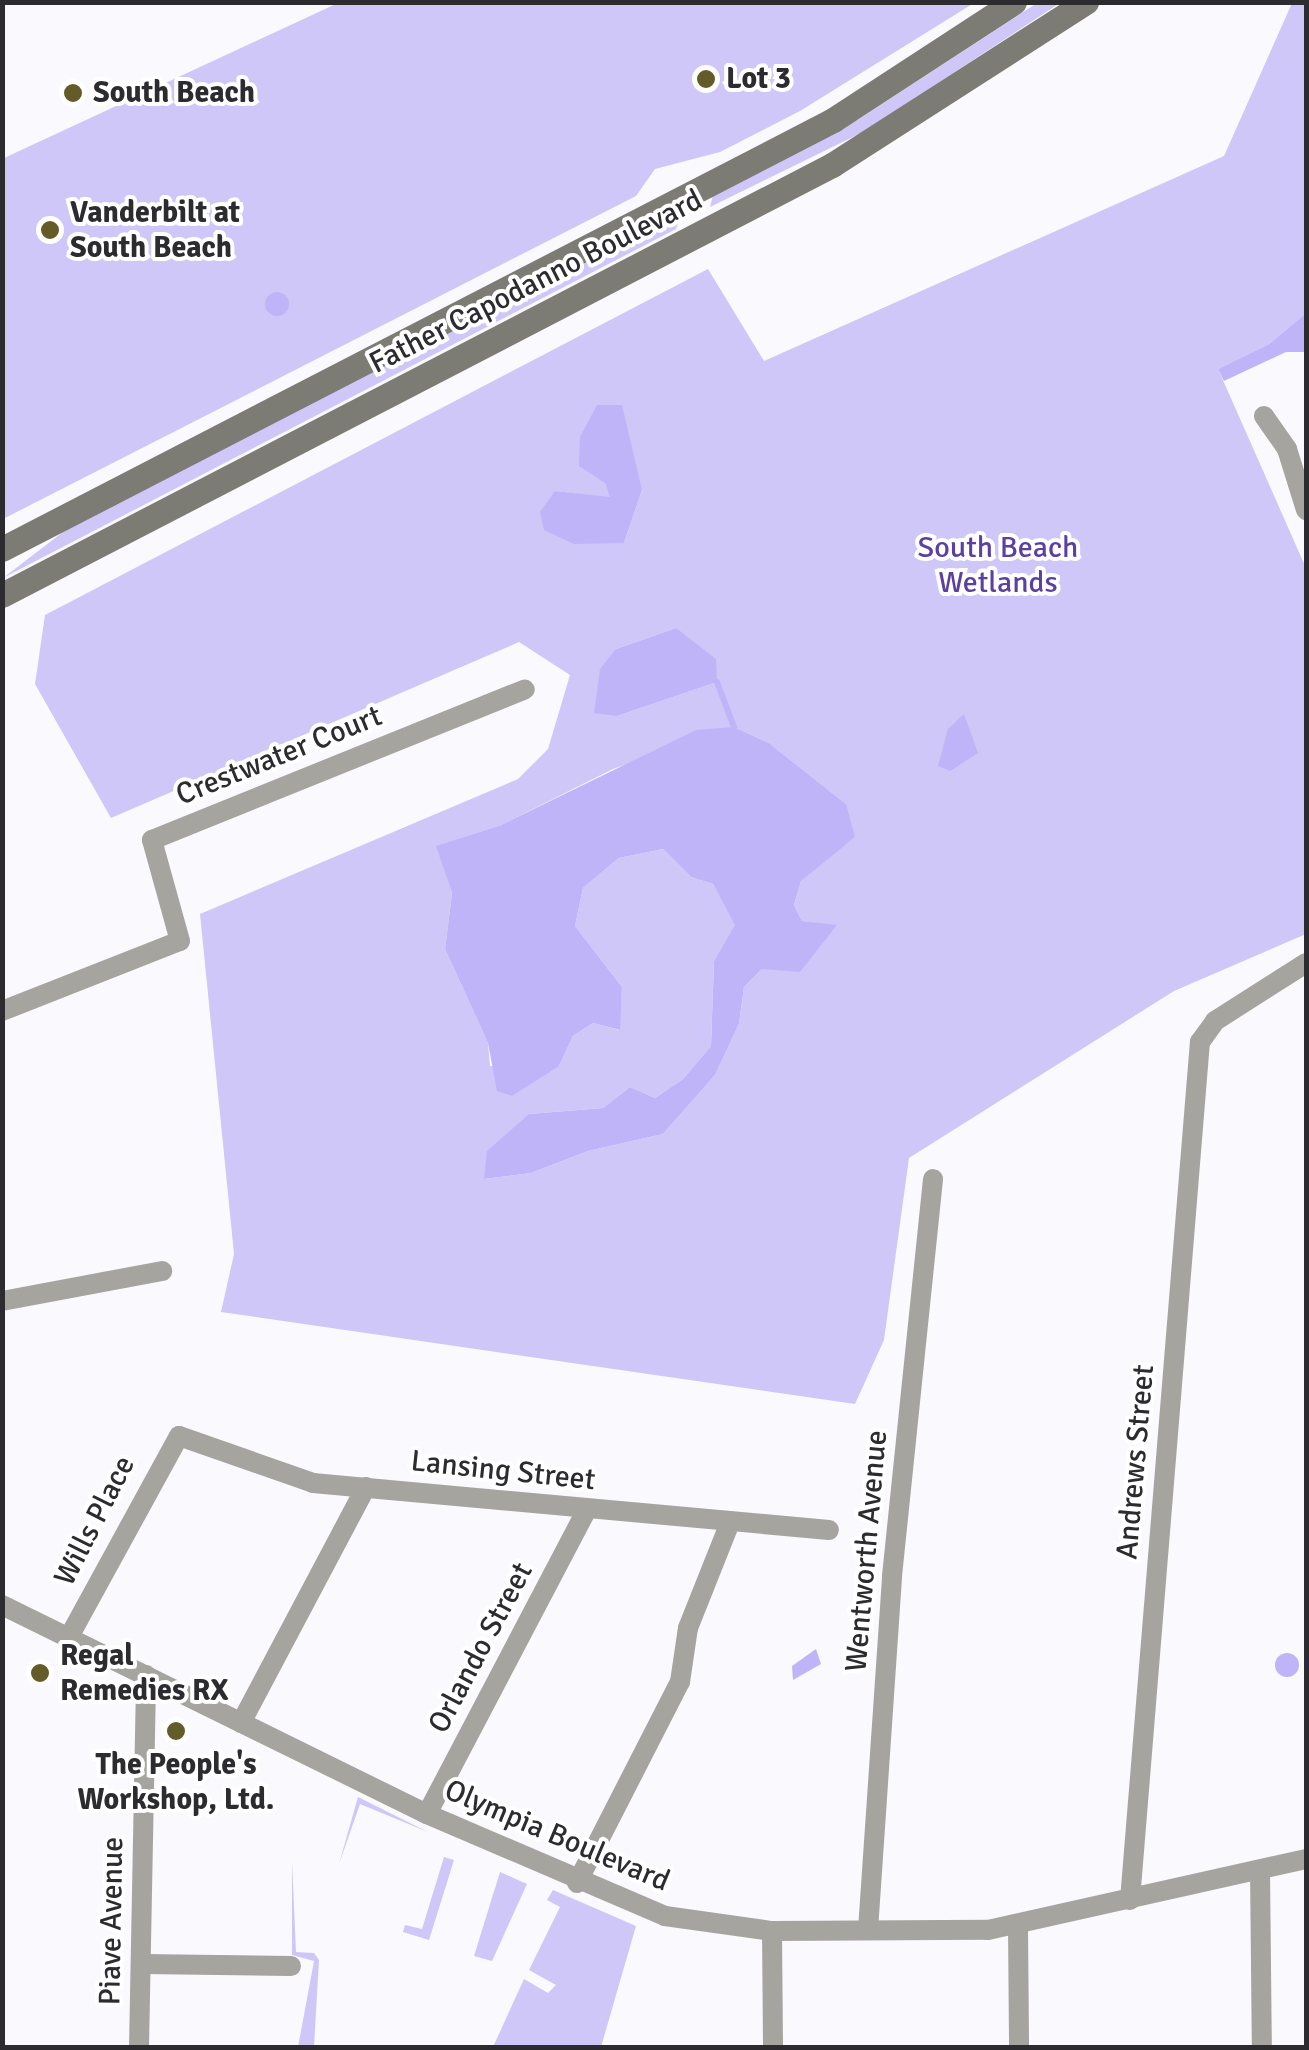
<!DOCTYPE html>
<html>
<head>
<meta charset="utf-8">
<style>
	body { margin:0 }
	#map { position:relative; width:1309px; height:2050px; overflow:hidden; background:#faf9fe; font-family:Signika,sans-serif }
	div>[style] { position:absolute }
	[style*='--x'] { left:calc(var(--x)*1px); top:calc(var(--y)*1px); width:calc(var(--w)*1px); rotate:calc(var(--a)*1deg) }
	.green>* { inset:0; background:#cec7f8 }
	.water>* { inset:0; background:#c0b4f9 }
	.round { border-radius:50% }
	.stream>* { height:6px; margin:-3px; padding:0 3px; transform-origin:3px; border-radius:3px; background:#c0b4f9 }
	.street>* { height:20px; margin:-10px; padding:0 10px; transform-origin:10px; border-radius:10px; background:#a5a49f }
	.secondary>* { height:25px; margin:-12.5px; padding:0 12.5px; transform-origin:12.5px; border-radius:12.5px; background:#7d7c74 }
	.dots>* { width:28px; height:28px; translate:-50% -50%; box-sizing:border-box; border:5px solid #fff; border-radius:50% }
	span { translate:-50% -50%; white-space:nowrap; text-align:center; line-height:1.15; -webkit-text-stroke:8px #fff; paint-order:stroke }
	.poi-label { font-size:30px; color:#2c2b30; font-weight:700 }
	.left { translate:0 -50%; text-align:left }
	.street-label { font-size:30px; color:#2c2b30 }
	.park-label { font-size:30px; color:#5b40a2 }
	.frame { position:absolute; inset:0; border:5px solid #2c2b30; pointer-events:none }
</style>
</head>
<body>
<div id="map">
	<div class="green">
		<div style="clip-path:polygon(338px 3px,974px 3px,800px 111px,720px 152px,655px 169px,636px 196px,3px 519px,2px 159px)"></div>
		<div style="clip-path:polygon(1037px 3px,1060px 3px,863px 132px,710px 207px,713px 195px,859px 119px)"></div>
		<div style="clip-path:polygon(evenodd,1292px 3px,1306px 3px,1306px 313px,1269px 344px,1218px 369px,1306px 568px,1306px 934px,1174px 991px,909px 1158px,884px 1340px,855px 1404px,221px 1312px,234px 1254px,200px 914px,518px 779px,548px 749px,570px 675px,519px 642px,111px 818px,35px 684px,45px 615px,708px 269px,764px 361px,1224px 156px,1292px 3px,605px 483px,642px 490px,624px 543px,555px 491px,611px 498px,605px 483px,1292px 3px,676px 628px,717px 682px,617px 716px,616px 649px,676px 628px,1292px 3px,734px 727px,769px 743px,846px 804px,832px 851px,801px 881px,794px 905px,802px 921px,836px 926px,762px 969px,744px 987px,739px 1024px,715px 1075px,663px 1134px,588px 1151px,531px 1173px,485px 1179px,529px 1114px,603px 1108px,630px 1087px,655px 1098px,683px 1079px,711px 1046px,714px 961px,736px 925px,713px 884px,691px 877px,663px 849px,619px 858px,583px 888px,575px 926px,622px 987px,619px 1030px,593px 1023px,573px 1036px,559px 1066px,490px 1066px,488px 1043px,445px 949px,452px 893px,437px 846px,501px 825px,613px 769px,734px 727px)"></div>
		<div style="clip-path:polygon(671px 217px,679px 220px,676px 229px,3px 578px,67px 529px)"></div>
		<div style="clip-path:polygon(358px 1797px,428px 1832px,360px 1804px,339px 1864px)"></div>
		<div style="clip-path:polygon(444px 1857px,454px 1860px,429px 1940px,403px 1932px,405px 1925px,422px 1929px)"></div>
		<div style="clip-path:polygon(292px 1861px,296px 1952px,314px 1953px,319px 1960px,314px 2047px,298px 2047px,314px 1961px,292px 1955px)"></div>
		<div style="clip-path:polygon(500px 1872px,527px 1884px,492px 1961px,474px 1956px)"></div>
		<div style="clip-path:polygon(553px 1890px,636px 1926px,601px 2047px,493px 2047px,524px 1979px,548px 1993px,556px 1985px,529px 1970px,560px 1907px,547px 1900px)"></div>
	</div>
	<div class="water">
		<div class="round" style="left:265px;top:292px;width:24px;height:24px"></div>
		<div style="clip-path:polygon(1306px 313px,1306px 352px,1286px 352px,1224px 381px,1218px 369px,1269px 344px)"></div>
		<div style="clip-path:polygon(597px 405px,622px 405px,642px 490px,624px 543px,574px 544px,544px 530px,540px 512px,555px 491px,610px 497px,605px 483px,579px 466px,580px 437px)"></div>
		<div style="clip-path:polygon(676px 628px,716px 659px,717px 682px,617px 716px,594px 713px,600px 669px,616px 649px)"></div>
		<div style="clip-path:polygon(964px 714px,978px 753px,950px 771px,938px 766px,948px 729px)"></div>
		<div style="clip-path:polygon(734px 727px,769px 743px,846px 804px,855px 837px,801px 881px,794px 905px,802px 921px,837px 925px,800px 972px,762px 969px,744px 987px,739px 1024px,715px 1075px,663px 1134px,588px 1151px,531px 1173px,484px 1179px,487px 1151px,529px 1114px,603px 1108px,630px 1087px,655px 1098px,683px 1079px,711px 1046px,714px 961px,735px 925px,713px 884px,691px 877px,663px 849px,619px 858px,583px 888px,575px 926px,622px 987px,620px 1030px,593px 1023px,573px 1036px,559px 1066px,512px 1096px,497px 1091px,488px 1043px,445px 949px,452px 893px,436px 846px,501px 825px,696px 730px)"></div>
		<div style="clip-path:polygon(816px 1649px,821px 1664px,793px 1680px,792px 1666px)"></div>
		<div class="round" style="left:1275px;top:1653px;width:24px;height:24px"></div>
	</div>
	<div class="stream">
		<div style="--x:717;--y:682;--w:48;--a:69.3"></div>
	</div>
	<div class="street">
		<div style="--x:1264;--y:416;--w:40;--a:55.1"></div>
		<div style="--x:1287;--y:449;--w:64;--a:72.7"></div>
		<div style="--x:2;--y:1011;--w:191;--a:-21.5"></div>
		<div style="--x:180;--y:941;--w:105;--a:-105.5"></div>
		<div style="--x:152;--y:840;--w:402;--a:-22"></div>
		<div style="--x:2;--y:1301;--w:163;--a:-10.6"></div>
		<div style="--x:2;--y:1605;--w:474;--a:26.2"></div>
		<div style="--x:427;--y:1814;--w:259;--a:23.2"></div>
		<div style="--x:665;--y:1916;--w:108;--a:8"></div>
		<div style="--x:772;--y:1931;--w:216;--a:-0.3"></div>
		<div style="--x:988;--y:1930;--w:326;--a:-12.6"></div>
		<div style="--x:69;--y:1637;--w:229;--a:-61.3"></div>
		<div style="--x:179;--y:1436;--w:142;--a:19.3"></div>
		<div style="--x:313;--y:1483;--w:518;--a:5.2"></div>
		<div style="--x:241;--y:1723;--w:267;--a:-62.1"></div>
		<div style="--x:427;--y:1814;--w:344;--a:-62.3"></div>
		<div style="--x:1260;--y:1870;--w:178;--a:89.4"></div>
		<div style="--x:577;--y:1883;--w:226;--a:-62.9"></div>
		<div style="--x:680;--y:1682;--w:55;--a:-81.6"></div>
		<div style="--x:688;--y:1628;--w:111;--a:-68.3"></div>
		<div style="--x:1130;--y:1900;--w:861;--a:-85.34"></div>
		<div style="--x:1200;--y:1042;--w:26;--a:-54"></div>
		<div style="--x:1215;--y:1021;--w:108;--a:-32.5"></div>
		<div style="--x:1018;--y:1926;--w:122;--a:89.5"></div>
		<div style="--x:868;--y:1930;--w:355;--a:-86.1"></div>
		<div style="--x:892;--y:1576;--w:399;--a:-84.1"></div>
		<div style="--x:772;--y:1931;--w:117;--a:89.5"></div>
		<div style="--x:142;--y:1964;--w:149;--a:0.8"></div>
		<div style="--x:139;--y:2048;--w:373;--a:-88.9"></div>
	</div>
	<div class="secondary">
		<div style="--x:2;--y:549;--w:935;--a:-27.3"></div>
		<div style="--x:833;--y:120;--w:216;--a:-33.1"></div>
		<div style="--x:2;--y:595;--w:935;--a:-27.39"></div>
		<div style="--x:832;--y:165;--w:302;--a:-32.7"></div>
	</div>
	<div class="dots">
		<div style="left:706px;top:79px;background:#635b28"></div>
		<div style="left:73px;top:93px;background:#635b28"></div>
		<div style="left:50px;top:230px;background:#635b28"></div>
		<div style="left:40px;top:1673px;background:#635b28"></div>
		<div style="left:176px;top:1731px;background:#635b28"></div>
	</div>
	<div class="poi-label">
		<span class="left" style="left:726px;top:79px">Lot 3</span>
		<span class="left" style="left:93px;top:93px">South Beach</span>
		<span class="left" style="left:70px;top:230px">Vanderbilt at<br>South Beach</span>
		<span class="left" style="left:60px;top:1673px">Regal<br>Remedies RX</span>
		<span style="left:176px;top:1782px">The People's<br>Workshop, Ltd.</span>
	</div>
	<div class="street-label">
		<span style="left:536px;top:282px;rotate:-27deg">Father Capodanno Boulevard</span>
		<span style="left:279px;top:756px;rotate:-22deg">Crestwater Court</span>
		<span style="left:1136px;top:1462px;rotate:-85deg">Andrews Street</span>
		<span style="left:503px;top:1471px;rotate:6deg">Lansing Street</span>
		<span style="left:95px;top:1521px;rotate:-63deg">Wills Place</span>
		<span style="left:867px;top:1551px;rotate:-85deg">Wentworth Avenue</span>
		<span style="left:481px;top:1648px;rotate:-62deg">Orlando Street</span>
		<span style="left:557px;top:1836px;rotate:23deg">Olympia Boulevard</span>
		<span style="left:112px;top:1921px;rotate:-89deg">Piave Avenue</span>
	</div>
	<div class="park-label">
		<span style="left:998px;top:565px">South Beach<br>Wetlands</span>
	</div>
	<div class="frame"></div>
</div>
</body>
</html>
